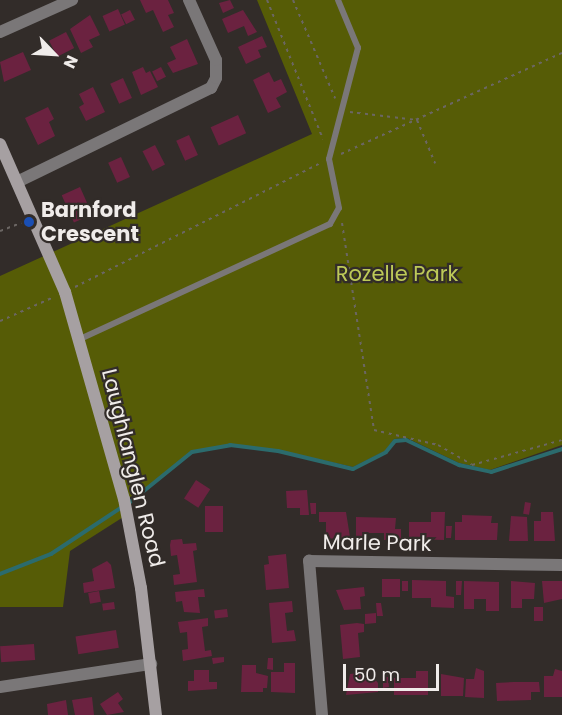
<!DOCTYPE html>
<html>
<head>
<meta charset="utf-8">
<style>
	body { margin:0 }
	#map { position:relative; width:562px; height:715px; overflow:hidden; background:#322c29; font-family:Poppins,sans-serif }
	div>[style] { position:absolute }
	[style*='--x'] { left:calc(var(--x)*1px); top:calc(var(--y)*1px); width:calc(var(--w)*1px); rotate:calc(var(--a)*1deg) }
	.green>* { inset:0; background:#565c06 }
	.stream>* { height:4px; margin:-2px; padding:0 2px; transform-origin:2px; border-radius:2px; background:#2b6b6d }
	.building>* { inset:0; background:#6b2240; transform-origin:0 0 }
	.path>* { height:2px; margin-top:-1px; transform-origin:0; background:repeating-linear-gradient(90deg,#6b6663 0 3px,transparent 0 7.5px) }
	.lane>* { height:6px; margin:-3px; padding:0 3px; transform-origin:3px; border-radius:3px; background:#7a7778 }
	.street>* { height:12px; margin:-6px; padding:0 6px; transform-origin:6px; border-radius:6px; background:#7a7778 }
	.secondary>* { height:12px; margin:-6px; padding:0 6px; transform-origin:6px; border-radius:6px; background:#a6a0a2 }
	.dots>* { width:16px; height:16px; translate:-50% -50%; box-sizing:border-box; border:3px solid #322c29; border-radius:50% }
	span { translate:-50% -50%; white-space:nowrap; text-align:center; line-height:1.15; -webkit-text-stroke:4.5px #322c29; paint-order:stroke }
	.poi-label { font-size:21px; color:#f0ecea; font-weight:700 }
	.left { translate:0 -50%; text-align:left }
	.park-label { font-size:21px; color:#bdc958 }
	.street-label { font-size:21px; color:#f0ecea }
	.north { position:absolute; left:24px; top:24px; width:60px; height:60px; -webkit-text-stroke:4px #322c29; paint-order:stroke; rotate:115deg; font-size:16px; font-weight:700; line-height:24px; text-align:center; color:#f0ecea }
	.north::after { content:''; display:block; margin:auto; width:21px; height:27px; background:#f0ecea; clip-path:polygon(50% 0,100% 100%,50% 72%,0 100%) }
	.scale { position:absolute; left:343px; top:664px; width:96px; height:27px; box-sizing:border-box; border:3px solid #f0ecea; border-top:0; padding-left:8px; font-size:18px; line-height:21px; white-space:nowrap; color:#f0ecea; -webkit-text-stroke:4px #322c29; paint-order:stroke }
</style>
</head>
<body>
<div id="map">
	<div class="green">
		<div style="clip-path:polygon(257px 0,562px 0,562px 445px,490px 470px,459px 463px,407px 438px,394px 439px,385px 451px,353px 467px,278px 450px,230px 444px,192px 451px,158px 480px,127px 499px,128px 514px,70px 551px,63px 607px,0 607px,0 276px,312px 134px)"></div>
	</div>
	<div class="stream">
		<div style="--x:129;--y:503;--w:81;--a:-39"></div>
		<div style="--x:192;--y:452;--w:39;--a:-10"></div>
		<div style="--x:230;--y:445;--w:48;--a:7.1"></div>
		<div style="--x:278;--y:451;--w:77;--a:13.5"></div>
		<div style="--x:353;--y:469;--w:37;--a:-27"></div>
		<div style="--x:386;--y:452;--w:14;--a:-51"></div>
		<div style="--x:395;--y:441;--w:11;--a:-5"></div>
		<div style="--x:406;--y:440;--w:59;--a:25.3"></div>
		<div style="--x:459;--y:465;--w:33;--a:12"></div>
		<div style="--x:491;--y:472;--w:75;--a:-17.9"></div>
		<div style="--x:0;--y:574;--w:55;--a:-21.4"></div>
		<div style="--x:51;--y:554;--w:85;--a:-33.5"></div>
	</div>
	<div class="building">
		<div style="clip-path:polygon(140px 0,168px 0,174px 13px,168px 15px,174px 27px,163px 32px,153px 10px,146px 13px)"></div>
		<div style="clip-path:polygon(230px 0,234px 8px,223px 13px,219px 3px)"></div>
		<div style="left:118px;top:9px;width:17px;height:17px;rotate:66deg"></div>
		<div style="left:130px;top:10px;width:11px;height:10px;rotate:63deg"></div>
		<div style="clip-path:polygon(243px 10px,257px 32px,248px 36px,244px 26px,228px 33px,222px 19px)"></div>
		<div style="clip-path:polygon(90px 15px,100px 35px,89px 40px,93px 47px,81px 53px,70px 29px)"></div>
		<div style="left:66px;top:32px;width:18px;height:19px;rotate:63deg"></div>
		<div style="clip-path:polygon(262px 36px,267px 47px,258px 50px,261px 57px,246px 64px,238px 47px)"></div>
		<div style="clip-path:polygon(187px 39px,198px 64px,173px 73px,167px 63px,176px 59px,170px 47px)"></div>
		<div style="clip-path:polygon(23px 52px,31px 70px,4px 82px,0 62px)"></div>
		<div style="clip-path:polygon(143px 67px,146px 73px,150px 71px,158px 87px,141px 95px,132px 72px)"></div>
		<div style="left:161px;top:67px;width:11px;height:10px;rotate:63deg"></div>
		<div style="clip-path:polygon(269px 72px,274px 82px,281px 79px,287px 92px,276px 98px,281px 107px,268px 113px,253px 80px)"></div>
		<div style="left:123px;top:78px;width:22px;height:14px;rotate:66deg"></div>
		<div style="clip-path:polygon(93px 87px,105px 112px,86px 121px,79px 107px,84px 104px,79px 94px)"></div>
		<div style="clip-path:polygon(48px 107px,54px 119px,49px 122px,55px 136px,38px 145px,25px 118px)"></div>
		<div style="left:238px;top:115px;width:20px;height:30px;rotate:66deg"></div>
		<div style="left:189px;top:135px;width:22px;height:14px;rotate:66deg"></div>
		<div style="left:155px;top:145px;width:22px;height:14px;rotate:63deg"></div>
		<div style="left:121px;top:157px;width:22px;height:14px;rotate:66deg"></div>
		<div style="left:80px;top:187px;width:30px;height:20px;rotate:66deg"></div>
		<div style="left:196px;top:480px;width:17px;height:22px;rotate:33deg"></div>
		<div style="clip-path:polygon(307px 490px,309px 515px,300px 515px,300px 508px,287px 508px,286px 491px)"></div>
		<div style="left:525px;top:502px;width:6px;height:12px;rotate:9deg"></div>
		<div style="clip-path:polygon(310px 503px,316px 503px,316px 514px,311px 514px)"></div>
		<div style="left:205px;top:506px;width:18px;height:26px"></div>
		<div style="clip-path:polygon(319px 512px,346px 512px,350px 537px,326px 539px,326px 522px,319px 522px)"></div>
		<div style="clip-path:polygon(431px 512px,445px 512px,444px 540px,409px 539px,409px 522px,431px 522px)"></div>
		<div style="clip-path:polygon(541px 512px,553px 512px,555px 541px,534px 541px,534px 521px,541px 521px)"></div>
		<div style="clip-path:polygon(462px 515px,492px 516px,491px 523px,498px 523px,497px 540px,455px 540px,455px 522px,462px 522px)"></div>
		<div style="clip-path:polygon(511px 516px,527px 517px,528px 541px,509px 541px)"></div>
		<div style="clip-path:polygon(356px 517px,396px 518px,395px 529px,401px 529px,401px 539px,384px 540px,384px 533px,366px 533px,366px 539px,356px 539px)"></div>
		<div style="clip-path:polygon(446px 526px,452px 526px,451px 538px,446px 538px)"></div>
		<div style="clip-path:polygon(182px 539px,183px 544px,196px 543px,197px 550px,193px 551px,197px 582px,174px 585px,173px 575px,180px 574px,177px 555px,171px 556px,170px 545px,171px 540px)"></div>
		<div style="clip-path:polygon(286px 554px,289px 588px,266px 590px,264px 565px,269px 564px,268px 556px)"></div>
		<div style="clip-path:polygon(107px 561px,111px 565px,115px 588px,84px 593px,83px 583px,94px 581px,92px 569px)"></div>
		<div style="left:382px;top:579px;width:18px;height:18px"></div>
		<div style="clip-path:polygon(412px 580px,446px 581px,446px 596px,454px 597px,454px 608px,431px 607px,431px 598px,412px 598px)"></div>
		<div style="left:402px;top:581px;width:6px;height:10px"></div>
		<div style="clip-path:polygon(456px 581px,462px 581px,461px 595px,456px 595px)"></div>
		<div style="clip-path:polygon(464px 581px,499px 582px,499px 611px,486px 611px,486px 599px,474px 599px,474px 609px,464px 609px)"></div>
		<div style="clip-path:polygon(511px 581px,535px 583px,534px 599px,522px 599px,522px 608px,511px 608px)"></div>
		<div style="clip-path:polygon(542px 581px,562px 581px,562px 599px,544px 603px)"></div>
		<div style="clip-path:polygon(364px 587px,365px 596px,360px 597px,361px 609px,344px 610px,336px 590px)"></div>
		<div style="clip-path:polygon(204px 589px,205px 597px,198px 597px,200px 613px,184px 612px,182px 601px,176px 602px,175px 592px)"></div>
		<div style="left:99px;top:591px;width:11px;height:11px;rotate:80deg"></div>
		<div style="clip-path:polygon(292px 601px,293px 612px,285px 613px,287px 631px,294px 630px,296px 641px,272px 643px,269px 603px)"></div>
		<div style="left:114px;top:602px;width:7px;height:12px;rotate:82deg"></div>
		<div style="clip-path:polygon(376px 603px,381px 603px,383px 616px,377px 616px)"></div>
		<div style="left:534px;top:607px;width:9px;height:14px"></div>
		<div style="left:227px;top:609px;width:8px;height:13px;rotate:83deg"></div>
		<div style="clip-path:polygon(376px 613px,376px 623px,365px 624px,365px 614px)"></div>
		<div style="clip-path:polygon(208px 618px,208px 626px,202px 627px,205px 651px,211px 650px,212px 656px,183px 661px,182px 650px,188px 649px,187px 632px,180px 633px,178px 622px)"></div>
		<div style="clip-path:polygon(357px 623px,364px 624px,364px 632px,358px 633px,360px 657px,343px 659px,340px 625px)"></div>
		<div style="left:116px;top:630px;width:18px;height:41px;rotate:81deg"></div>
		<div style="left:34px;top:644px;width:16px;height:34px;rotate:86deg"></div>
		<div style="clip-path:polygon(224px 657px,224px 662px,213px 664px,212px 658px)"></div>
		<div style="clip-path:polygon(268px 658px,273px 658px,273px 670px,267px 669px)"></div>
		<div style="clip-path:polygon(284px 663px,295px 663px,295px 693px,271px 692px,271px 672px,284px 672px)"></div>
		<div style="clip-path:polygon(242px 665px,256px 665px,256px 673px,268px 676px,267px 688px,263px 688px,263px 692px,241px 692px)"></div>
		<div style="clip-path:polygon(476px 668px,484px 671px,484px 698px,465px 697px,466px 679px,474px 679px)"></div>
		<div style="clip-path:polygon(555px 669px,562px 671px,562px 697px,544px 697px,544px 676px,553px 676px)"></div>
		<div style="clip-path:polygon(194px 670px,209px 670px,209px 682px,217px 682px,217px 689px,188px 691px,188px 681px,194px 681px)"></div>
		<div style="clip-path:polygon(416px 671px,428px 671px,428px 695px,394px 695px,394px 678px,416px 678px)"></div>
		<div style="clip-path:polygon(366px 672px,367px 679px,374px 678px,378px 683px,378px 692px,346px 695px,350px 674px)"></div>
		<div style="clip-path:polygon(441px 674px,464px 678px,463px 696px,441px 696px)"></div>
		<div style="clip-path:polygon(383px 677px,388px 677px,389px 687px,383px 688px)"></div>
		<div style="clip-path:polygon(514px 682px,539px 682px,540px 692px,531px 692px,531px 700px,497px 701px,496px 683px)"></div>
		<div style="clip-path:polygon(118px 692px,123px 699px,118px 703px,124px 712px,107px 715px,100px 704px)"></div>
		<div style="clip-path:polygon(92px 697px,94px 715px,75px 715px,72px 700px)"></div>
		<div style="clip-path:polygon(66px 700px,68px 715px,48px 715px,47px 704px)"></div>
	</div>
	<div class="path">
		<div style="--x:267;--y:0;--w:150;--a:68.1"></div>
		<div style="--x:293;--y:0;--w:107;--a:66.8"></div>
		<div style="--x:350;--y:112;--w:67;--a:6.8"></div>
		<div style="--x:417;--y:120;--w:47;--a:67.3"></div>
		<div style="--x:341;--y:154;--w:243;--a:-24.6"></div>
		<div style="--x:342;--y:223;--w:209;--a:81.2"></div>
		<div style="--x:374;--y:430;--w:66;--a:13.2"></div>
		<div style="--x:438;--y:445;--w:39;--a:30"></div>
		<div style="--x:472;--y:465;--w:93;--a:-15.5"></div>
		<div style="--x:0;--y:231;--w:25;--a:-21"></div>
		<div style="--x:75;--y:287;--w:277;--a:-26.8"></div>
		<div style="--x:0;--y:321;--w:59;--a:-24"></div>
	</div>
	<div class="lane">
		<div style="--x:80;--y:339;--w:275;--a:-24.7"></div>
		<div style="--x:330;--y:224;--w:18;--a:-61"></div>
		<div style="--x:339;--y:208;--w:50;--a:-101.5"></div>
		<div style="--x:329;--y:159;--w:115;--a:-75.4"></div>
		<div style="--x:358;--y:48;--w:52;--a:-112.6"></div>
	</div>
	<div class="street">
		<div style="--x:0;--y:32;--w:79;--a:-24"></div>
		<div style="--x:17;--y:182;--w:216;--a:-25.9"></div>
		<div style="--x:211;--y:88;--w:11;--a:-63"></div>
		<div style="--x:216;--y:78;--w:18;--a:-90"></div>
		<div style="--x:216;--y:60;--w:66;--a:-114.2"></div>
		<div style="--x:0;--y:687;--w:153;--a:-8.7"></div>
		<div style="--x:322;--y:715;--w:155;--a:-94.8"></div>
		<div style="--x:309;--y:561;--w:253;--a:0.9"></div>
	</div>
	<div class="secondary">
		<div style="--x:0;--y:144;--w:162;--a:66.3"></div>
		<div style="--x:65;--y:292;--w:215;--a:74.1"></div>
		<div style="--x:124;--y:499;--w:91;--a:79.2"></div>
		<div style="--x:141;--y:588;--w:128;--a:83.3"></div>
	</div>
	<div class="dots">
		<div style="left:29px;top:222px;background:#1a4fb4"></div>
	</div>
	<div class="poi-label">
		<span class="left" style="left:41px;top:222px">Barnford<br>Crescent</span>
	</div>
	<div class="park-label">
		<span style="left:397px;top:274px">Rozelle Park</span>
	</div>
	<div class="street-label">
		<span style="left:133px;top:468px;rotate:76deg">Laughlanglen Road</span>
		<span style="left:377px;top:543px;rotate:1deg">Marle Park</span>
	</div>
	<div class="north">N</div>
	<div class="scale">50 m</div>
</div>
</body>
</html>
